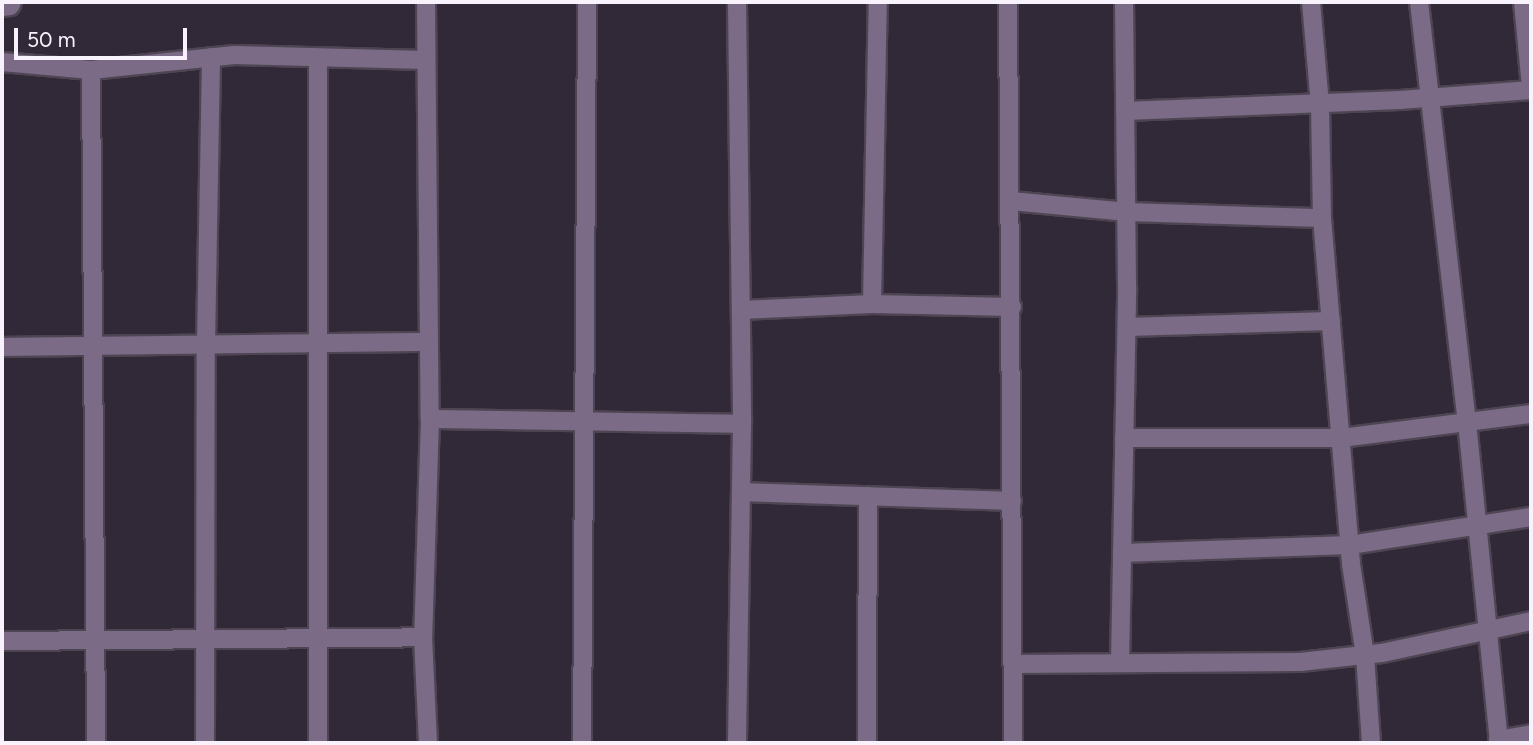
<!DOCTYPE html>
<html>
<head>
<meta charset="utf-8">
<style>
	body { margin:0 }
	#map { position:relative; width:1533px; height:745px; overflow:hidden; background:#322938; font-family:Figtree,sans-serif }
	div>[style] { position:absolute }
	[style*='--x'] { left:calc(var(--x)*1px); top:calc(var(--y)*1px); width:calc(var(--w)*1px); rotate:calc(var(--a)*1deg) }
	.roads { filter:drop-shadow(2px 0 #4e4553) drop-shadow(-2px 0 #4e4553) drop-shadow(0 2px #4e4553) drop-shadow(0 -2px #4e4553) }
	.minor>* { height:18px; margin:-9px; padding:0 9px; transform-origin:9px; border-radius:9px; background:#7c6b86 }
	span { translate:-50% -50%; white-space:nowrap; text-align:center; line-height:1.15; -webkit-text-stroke:5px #322938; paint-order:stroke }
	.frame { position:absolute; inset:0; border:4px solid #f8f2fc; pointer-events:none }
	.scale { position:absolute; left:14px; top:28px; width:173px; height:32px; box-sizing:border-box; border:4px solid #f8f2fc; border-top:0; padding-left:9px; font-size:21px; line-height:24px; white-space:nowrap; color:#f8f2fc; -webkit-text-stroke:5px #322938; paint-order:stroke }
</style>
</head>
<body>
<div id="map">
	<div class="roads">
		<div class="minor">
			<div style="--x:426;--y:2;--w:417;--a:89.5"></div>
			<div style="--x:430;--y:419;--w:218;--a:91.8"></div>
			<div style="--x:423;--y:637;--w:106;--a:87.3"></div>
			<div style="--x:737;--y:2;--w:422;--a:89.3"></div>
			<div style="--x:742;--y:424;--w:319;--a:90.9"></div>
			<div style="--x:1008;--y:2;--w:741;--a:89.61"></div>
			<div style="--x:1311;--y:2;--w:102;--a:85"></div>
			<div style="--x:1320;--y:104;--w:114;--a:89"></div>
			<div style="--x:1322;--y:218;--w:347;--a:85.2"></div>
			<div style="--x:1351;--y:564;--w:92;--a:81.3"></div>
			<div style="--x:1365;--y:655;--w:88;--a:86.1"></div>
			<div style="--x:1419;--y:2;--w:423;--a:83.5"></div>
			<div style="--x:1467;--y:422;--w:323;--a:84.3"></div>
			<div style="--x:1523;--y:2;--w:84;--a:84.6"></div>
			<div style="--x:2;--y:7;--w:8;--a:-7"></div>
			<div style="--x:10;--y:6;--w:4;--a:-63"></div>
			<div style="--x:2;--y:62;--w:89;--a:5.1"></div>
			<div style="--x:91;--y:70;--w:144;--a:-6"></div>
			<div style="--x:234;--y:55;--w:191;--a:1.5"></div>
			<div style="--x:91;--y:70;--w:673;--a:89.57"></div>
			<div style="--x:1125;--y:111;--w:275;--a:-2.3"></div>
			<div style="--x:1400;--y:100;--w:131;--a:-4.4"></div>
			<div style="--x:1011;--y:201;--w:117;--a:5.4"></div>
			<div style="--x:1127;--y:212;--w:195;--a:1.8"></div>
			<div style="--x:872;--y:304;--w:302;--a:-88.9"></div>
			<div style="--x:741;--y:310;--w:131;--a:-2.6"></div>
			<div style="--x:872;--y:304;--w:140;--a:1.2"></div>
			<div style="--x:1127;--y:327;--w:204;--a:-1.7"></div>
			<div style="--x:2;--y:347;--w:426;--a:-0.7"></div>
			<div style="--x:430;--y:419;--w:312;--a:0.9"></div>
			<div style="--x:1124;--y:438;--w:217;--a:0"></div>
			<div style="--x:1341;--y:438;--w:192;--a:-7.2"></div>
			<div style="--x:741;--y:492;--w:271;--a:1.9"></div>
			<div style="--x:1122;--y:553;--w:228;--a:-2"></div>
			<div style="--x:1350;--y:545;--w:183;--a:-8.8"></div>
			<div style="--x:2;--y:641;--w:421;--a:-0.5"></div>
			<div style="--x:1120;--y:663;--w:376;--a:-88.9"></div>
			<div style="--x:1127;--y:287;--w:285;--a:-90.6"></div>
			<div style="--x:1013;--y:664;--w:287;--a:-0.4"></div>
			<div style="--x:1300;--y:662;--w:82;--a:-6.3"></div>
			<div style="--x:1382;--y:653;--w:152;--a:-12.1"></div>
			<div style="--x:1498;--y:740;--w:34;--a:-10"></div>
			<div style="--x:205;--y:743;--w:398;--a:-89.9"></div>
			<div style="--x:206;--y:345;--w:288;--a:-89"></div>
			<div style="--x:318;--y:743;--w:685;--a:-90"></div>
			<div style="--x:582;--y:743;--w:741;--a:-89.61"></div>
			<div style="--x:867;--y:743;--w:247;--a:-89.8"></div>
		</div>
	</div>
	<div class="frame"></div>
	<div class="scale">50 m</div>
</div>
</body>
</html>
